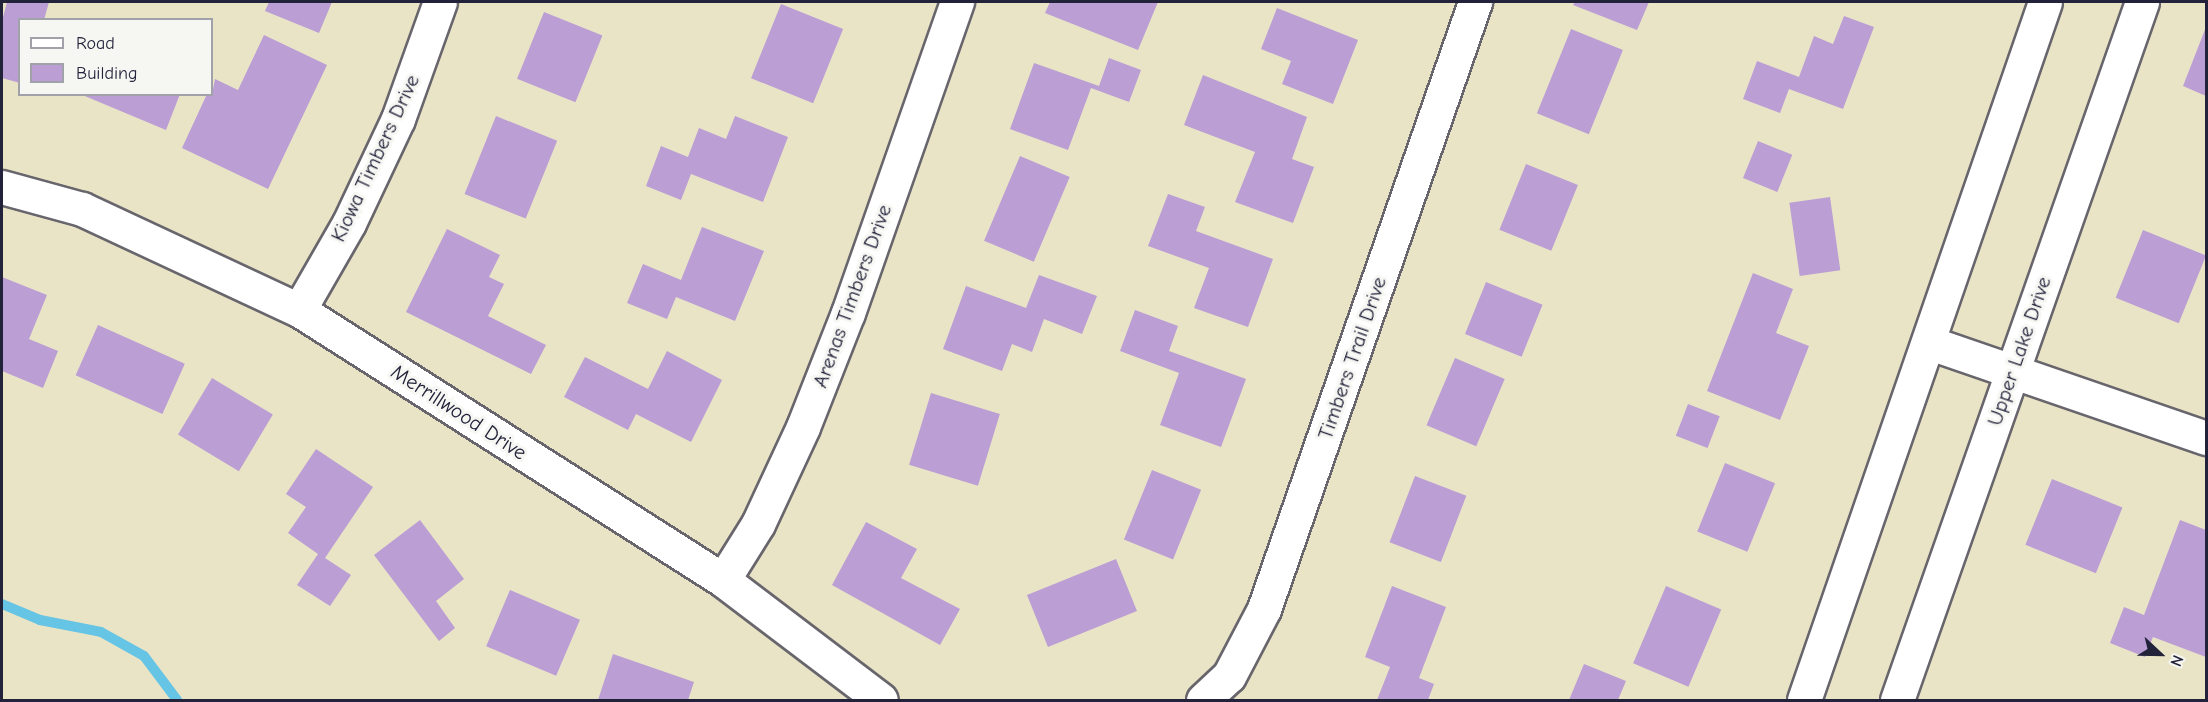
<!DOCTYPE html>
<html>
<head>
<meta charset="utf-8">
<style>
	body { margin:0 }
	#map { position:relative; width:2208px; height:702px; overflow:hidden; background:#eae4c7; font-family:"Comic Neue",sans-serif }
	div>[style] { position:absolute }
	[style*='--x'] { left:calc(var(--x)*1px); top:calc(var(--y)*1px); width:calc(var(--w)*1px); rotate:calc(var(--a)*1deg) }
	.stream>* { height:10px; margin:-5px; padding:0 5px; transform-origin:5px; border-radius:5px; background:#66c4e4 }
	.building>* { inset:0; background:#ba9ed4; transform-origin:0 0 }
	.roads { filter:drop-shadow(2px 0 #68666c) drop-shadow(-2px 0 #68666c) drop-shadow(0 2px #68666c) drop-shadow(0 -2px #68666c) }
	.minor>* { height:33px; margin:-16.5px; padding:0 16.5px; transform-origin:16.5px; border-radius:16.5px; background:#fff }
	span { translate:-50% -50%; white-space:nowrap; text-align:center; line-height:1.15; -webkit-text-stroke:6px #f6f6f2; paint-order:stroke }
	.street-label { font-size:21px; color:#22223b }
	.frame { position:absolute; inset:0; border:3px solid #22223b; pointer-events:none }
	.legend { position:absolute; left:18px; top:18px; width:195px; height:78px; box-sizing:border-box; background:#f6f6f2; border:2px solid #a1a1a9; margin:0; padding:8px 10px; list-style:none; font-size:18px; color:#22223b }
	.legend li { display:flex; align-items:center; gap:12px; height:30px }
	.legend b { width:30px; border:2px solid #a1a1a9 }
	.north { position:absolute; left:2130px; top:624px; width:60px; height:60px; -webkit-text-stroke:4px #f6f6f2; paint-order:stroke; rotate:112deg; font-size:16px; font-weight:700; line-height:24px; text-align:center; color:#22223b }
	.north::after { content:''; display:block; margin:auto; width:21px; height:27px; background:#22223b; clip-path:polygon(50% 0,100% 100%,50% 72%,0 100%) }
</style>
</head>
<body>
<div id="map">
	<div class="stream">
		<div style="--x:2;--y:604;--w:41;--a:22.8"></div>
		<div style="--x:40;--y:620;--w:62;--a:11.1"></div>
		<div style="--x:101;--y:632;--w:49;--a:29.2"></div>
		<div style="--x:144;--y:656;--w:55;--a:53.1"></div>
	</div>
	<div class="building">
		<div style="clip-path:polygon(7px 2px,49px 2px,44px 20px,20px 20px,20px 83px,2px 78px,2px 21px)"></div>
		<div style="clip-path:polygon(269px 2px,332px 2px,319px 33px,265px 11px)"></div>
		<div style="clip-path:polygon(1050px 2px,1158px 2px,1138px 50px,1045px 13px)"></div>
		<div style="clip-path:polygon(1575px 2px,1649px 2px,1637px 30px,1573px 5px)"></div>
		<div style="left:781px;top:4px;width:67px;height:80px;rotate:22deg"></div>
		<div style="clip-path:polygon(1277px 8px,1358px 40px,1333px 104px,1282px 84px,1291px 61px,1261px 49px)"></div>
		<div style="left:544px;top:12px;width:63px;height:72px;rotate:22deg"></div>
		<div style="clip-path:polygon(1844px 16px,1874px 27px,1843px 109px,1789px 89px,1780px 113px,1743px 99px,1757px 61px,1799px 77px,1814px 36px,1833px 44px)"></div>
		<div style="clip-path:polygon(2206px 27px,2206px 96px,2183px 86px)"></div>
		<div style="left:1571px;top:29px;width:56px;height:91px;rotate:22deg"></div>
		<div style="clip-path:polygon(264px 35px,327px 65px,268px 189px,182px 148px,207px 94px,212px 94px,215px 79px,238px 90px)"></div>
		<div style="clip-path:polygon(1109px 58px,1141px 70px,1129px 102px,1091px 88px,1068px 150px,1010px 129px,1034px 63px,1099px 86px)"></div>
		<div style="clip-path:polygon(1203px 75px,1307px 117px,1292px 159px,1314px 167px,1293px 223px,1235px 202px,1255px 152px,1184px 125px)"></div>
		<div style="clip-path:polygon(80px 94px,180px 94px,166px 130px)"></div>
		<div style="left:496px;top:116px;width:66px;height:84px;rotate:22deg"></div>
		<div style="clip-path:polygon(735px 116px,788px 137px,763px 202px,691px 174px,681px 200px,646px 186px,661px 146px,688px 157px,699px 128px,726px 139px)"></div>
		<div style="left:1758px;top:141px;width:37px;height:40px;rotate:22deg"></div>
		<div style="left:1020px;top:156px;width:54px;height:92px;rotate:23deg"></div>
		<div style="left:1526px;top:164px;width:56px;height:71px;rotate:22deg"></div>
		<div style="clip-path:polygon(1168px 194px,1205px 207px,1196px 231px,1273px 259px,1248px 327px,1194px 308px,1209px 268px,1148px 246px)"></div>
		<div style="left:1830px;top:197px;width:74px;height:41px;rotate:82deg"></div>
		<div style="clip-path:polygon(702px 227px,764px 251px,735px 321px,676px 297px,667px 319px,627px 303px,643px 264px,681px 280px)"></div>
		<div style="clip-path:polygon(447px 229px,500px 255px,489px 277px,504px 284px,488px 316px,546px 345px,531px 374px,406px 312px)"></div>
		<div style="left:2143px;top:230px;width:68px;height:73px;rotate:22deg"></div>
		<div style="clip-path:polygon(1753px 273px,1793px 289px,1776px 333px,1809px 346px,1780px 420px,1707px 391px)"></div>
		<div style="clip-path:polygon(1039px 275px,1097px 296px,1082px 334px,1044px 319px,1032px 352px,1012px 344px,1002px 371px,943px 349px,966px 286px,1026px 308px)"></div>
		<div style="clip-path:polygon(2px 277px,47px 295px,29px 339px,58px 351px,43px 388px,2px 371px)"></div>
		<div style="left:1486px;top:282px;width:61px;height:56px;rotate:22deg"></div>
		<div style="clip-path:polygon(1135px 310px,1178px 326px,1169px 351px,1246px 379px,1221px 447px,1160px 425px,1179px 373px,1120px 351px)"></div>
		<div style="left:98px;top:325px;width:95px;height:55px;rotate:24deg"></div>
		<div style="clip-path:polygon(667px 351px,722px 380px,691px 442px,636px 414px,628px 430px,564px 397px,585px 357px,648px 389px)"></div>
		<div style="left:1455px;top:358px;width:54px;height:73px;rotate:23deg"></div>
		<div style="left:212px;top:378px;width:71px;height:66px;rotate:31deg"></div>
		<div style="left:931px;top:393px;width:72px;height:75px;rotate:17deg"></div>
		<div style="left:1688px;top:404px;width:34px;height:34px;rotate:21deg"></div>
		<div style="clip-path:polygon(316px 449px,373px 487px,325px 558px,351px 575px,330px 606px,297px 585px,318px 554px,288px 533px,306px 507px,286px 494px)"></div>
		<div style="left:1725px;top:463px;width:54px;height:74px;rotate:22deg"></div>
		<div style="left:1152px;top:470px;width:53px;height:75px;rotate:22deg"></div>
		<div style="left:1415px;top:476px;width:55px;height:71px;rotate:21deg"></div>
		<div style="left:2052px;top:479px;width:76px;height:71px;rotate:22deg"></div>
		<div style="clip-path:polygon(420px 520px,464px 579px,436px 601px,455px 628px,439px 641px,374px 555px)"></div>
		<div style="clip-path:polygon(2180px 520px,2206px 530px,2206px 657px,2153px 637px,2145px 657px,2110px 643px,2124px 607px,2144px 615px)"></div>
		<div style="clip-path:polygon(866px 522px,917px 549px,901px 578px,960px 609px,940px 645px,832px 585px)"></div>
		<div style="left:1116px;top:559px;width:56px;height:96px;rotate:68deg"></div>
		<div style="clip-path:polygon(1392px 586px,1446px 607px,1419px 678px,1434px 684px,1428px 700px,1377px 700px,1390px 667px,1365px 657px)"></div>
		<div style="left:1666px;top:586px;width:60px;height:84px;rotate:23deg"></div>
		<div style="left:510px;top:590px;width:76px;height:61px;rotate:23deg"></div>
		<div style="clip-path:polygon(613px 654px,694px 682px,688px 700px,598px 700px)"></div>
		<div style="clip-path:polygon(1584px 664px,1626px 681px,1618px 700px,1569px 700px)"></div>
	</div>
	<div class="roads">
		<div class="minor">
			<div style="--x:2;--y:187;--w:83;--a:15.4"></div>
			<div style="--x:82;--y:209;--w:239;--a:25"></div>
			<div style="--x:299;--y:310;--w:503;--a:32.49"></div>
			<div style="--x:723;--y:580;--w:198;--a:37.2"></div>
			<div style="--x:299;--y:310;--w:100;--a:-60.1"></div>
			<div style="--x:349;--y:223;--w:115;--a:-64.8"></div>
			<div style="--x:398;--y:119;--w:124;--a:-70.3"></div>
			<div style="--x:1930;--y:343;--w:292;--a:19"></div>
			<div style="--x:723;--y:580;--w:66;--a:-58"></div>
			<div style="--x:758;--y:524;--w:107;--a:-65.1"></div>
			<div style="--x:803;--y:427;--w:123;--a:-68.5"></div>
			<div style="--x:848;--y:313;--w:330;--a:-70.7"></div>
			<div style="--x:1203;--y:700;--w:35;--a:-43"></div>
			<div style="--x:1229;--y:676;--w:76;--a:-62.4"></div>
			<div style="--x:1264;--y:609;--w:643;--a:-70.83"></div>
			<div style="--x:1804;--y:700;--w:738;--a:-70.95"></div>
			<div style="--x:1897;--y:700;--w:740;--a:-70.66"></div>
		</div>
	</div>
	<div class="street-label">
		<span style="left:375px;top:158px;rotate:-65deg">Kiowa Timbers Drive</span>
		<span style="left:852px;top:296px;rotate:-70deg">Arenas Timbers Drive</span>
		<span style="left:2019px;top:351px;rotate:-71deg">Upper Lake Drive</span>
		<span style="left:1352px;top:358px;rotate:-71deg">Timbers Trail Drive</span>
		<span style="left:459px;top:412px;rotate:33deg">Merrillwood Drive</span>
	</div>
	<div class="frame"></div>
	<ul class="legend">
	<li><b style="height:8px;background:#fff"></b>Road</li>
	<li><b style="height:16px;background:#ba9ed4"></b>Building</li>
	</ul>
	<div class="north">N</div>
</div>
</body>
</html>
